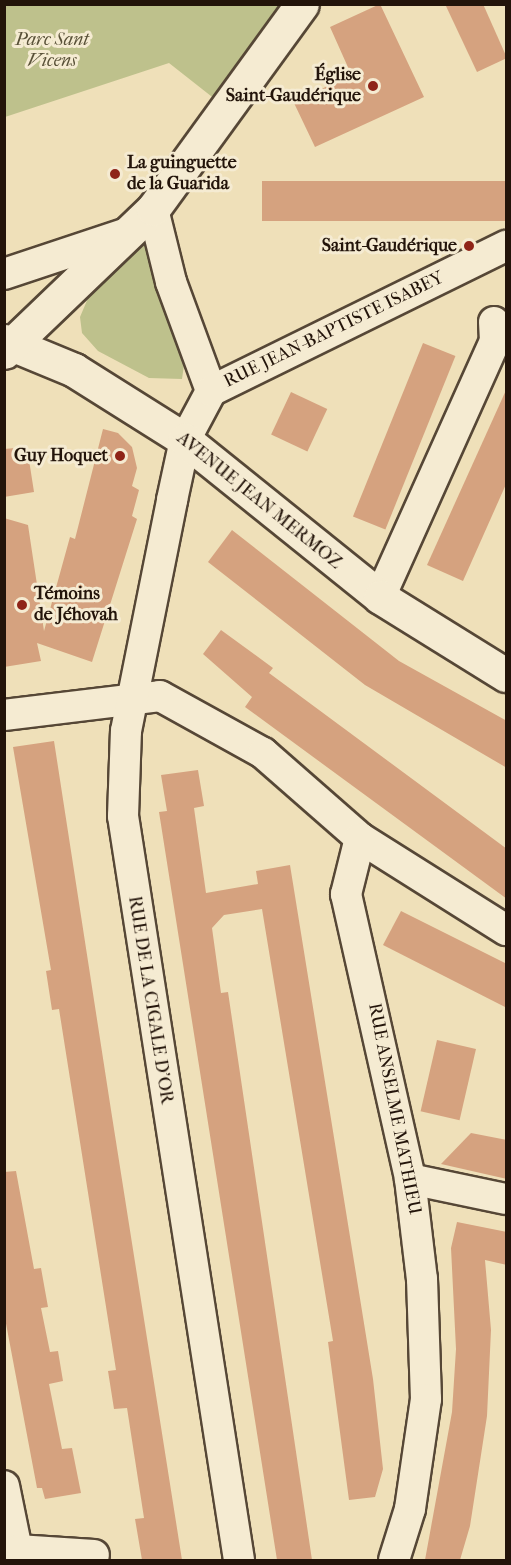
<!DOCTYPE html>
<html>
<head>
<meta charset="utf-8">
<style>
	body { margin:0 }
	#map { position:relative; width:511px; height:1565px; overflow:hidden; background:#efe0b9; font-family:"IM FELL French Canon",serif }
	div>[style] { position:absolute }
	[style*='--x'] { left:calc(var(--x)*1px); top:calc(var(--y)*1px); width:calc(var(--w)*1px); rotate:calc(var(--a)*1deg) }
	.green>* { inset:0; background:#bec18c }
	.building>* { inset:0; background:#d5a27f; transform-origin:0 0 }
	.roads { filter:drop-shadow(2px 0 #564736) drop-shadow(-2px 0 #564736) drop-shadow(0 2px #564736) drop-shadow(0 -2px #564736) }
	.minor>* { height:30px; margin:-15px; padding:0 15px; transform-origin:15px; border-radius:15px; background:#f5ebd2 }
	.tertiary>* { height:33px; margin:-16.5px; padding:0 16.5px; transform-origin:16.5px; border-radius:16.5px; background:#f5ebd2 }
	.secondary>* { height:33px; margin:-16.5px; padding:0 16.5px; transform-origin:16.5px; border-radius:16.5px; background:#f5ebd2 }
	.dots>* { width:16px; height:16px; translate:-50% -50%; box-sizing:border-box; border:3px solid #f5ebd2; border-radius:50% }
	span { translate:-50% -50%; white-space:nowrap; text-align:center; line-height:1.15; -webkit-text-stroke:6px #f5ebd2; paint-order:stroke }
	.park-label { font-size:18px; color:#595138; font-style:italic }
	.poi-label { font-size:18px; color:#23140a; font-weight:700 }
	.right { translate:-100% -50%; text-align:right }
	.left { translate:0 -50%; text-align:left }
	.street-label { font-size:18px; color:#23140a }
	.frame { position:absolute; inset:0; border:6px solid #23140a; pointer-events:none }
</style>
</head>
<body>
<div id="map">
	<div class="green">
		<div style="clip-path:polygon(4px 5px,285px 5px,216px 100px,169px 63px,5px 117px)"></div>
		<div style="clip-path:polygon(151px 233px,157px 288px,185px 358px,182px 379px,149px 378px,98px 351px,82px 333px,80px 317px,91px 291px)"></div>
	</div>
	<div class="building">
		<div style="clip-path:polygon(380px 4px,424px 97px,315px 147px,294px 103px,351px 74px,330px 27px)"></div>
		<div style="clip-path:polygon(445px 4px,483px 4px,507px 58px,477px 72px)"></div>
		<div style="left:507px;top:181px;width:40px;height:245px;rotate:90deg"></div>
		<div style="left:423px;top:343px;width:35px;height:187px;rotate:22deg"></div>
		<div style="clip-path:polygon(507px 388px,507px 482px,463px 581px,427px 565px)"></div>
		<div style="left:291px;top:392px;width:40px;height:47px;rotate:25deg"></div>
		<div style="clip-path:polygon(103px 429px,118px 433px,132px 447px,137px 468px,132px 486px,139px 490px,132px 516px,137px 519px,92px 662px,37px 643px,41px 661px,4px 667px,4px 518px,28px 525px,44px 631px,70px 537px,75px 539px)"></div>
		<div style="clip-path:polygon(27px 447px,34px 492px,4px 497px,4px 449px)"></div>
		<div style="clip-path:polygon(232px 530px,399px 661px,507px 721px,507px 768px,365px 685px,208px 562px)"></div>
		<div style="clip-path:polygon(221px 630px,273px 668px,269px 673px,507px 849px,507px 899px,245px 707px,252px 697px,203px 654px)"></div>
		<div style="clip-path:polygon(54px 741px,111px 1110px,182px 1560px,142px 1560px,135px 1519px,144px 1518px,127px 1408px,114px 1409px,108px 1371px,116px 1370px,59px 1009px,52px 1010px,46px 971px,51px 970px,13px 747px)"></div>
		<div style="clip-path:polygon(198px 770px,204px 806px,194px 808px,206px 893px,258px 884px,256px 871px,290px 865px,373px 1379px,383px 1469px,375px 1497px,349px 1500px,328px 1342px,333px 1341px,262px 909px,224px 915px,212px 928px,221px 993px,228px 992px,312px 1560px,277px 1560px,159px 812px,167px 811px,161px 775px)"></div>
		<div style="clip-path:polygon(401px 911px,507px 964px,507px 1008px,383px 945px)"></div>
		<div style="left:437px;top:1040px;width:40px;height:73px;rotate:13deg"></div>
		<div style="clip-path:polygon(471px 1133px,507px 1140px,507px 1179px,441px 1164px)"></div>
		<div style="clip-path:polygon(16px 1171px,34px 1269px,41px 1268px,48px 1307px,41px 1308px,50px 1352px,58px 1351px,63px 1381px,49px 1384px,62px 1449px,72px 1448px,81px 1493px,45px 1499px,42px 1488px,37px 1488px,4px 1313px,4px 1172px)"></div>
		<div style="clip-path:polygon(457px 1222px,507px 1232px,507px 1265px,485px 1260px,491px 1330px,487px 1416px,470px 1526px,460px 1560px,425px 1560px,452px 1412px,456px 1349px,451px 1248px)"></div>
	</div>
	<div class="roads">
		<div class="minor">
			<div style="--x:153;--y:209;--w:75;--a:76.1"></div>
			<div style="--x:171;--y:282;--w:116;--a:69.8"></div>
			<div style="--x:4;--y:274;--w:130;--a:-18.4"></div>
			<div style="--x:380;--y:597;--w:281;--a:-65.8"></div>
			<div style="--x:495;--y:341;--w:19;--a:-93"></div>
			<div style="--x:4;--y:715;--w:157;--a:-6.9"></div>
			<div style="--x:160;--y:696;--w:118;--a:29"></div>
			<div style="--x:263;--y:753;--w:129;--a:41.2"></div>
			<div style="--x:360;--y:838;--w:173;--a:32.2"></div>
			<div style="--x:360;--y:838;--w:58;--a:104"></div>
			<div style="--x:346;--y:894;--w:292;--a:77.3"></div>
			<div style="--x:410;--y:1179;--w:101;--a:83.2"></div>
			<div style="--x:422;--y:1279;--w:120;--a:88.1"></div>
			<div style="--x:426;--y:1399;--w:111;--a:98.3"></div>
			<div style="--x:410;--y:1509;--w:53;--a:107.4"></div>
			<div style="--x:410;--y:1179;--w:98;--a:11.8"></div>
			<div style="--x:4;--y:1486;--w:65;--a:78.5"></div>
			<div style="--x:17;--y:1550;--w:77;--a:3.7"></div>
			<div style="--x:239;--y:1560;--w:753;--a:-98.86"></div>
			<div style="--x:123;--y:816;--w:85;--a:-88"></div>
			<div style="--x:126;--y:731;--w:236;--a:-78.7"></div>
			<div style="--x:172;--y:500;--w:61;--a:-77.8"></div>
			<div style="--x:185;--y:440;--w:55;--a:-62"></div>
			<div style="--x:211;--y:391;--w:329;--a:-26.2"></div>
		</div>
		<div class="tertiary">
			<div style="--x:4;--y:341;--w:76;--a:22.5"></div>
			<div style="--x:74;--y:370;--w:131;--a:32.2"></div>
			<div style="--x:185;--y:440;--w:250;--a:38.8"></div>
			<div style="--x:380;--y:597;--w:148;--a:31.8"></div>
		</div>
		<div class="secondary">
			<div style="--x:4;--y:352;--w:207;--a:-43.8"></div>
			<div style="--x:153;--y:209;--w:253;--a:-54"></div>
		</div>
	</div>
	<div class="dots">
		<div style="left:373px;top:86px;background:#8f2418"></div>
		<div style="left:115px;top:174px;background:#8f2418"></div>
		<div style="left:469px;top:246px;background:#8f2418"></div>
		<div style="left:120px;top:456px;background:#8f2418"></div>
		<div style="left:22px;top:605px;background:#8f2418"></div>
	</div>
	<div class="park-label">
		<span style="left:52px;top:51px">Parc Sant<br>Vicens</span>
	</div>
	<div class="poi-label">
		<span class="right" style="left:361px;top:86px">Église<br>Saint-Gaudérique</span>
		<span class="left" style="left:127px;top:174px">La guinguette<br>de la Guarida</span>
		<span class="right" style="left:457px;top:246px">Saint-Gaudérique</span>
		<span class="right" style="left:108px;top:456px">Guy Hoquet</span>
		<span class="left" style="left:34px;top:605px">Témoins<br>de Jéhovah</span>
	</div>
	<div class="street-label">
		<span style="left:334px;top:330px;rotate:-26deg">RUE JEAN-BAPTISTE ISABEY</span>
		<span style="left:259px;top:501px;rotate:39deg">AVENUE JEAN MERMOZ</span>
		<span style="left:150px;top:1000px;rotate:81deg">RUE DE LA CIGALE D'OR</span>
		<span style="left:394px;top:1109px;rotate:79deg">RUE ANSELME MATHIEU</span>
	</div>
	<div class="frame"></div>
</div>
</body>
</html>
